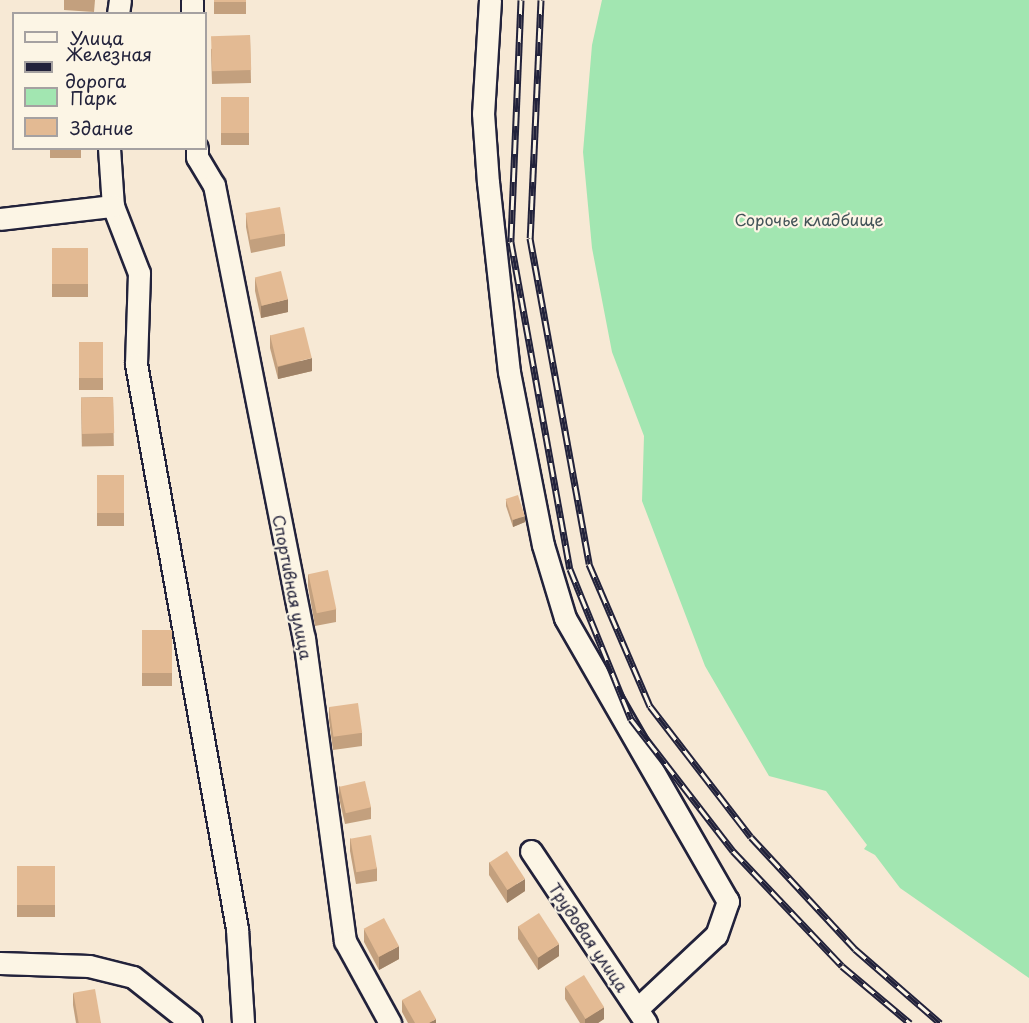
<!DOCTYPE html>
<html>
<head>
<meta charset="utf-8">
<style>
	body { margin:0 }
	#map { position:relative; width:1029px; height:1023px; overflow:hidden; background:#f7e9d5; font-family:"Playpen Sans",sans-serif }
	div>[style] { position:absolute }
	[style*='--x'] { left:calc(var(--x)*1px); top:calc(var(--y)*1px); width:calc(var(--w)*1px); rotate:calc(var(--a)*1deg) }
	.green>* { inset:0; background:#a2e6b1 }
	.roads { filter:drop-shadow(2px 0 #22223b) drop-shadow(-2px 0 #22223b) drop-shadow(0 2px #22223b) drop-shadow(0 -2px #22223b) }
	.minor>* { height:21px; margin:-10.5px; padding:0 10.5px; transform-origin:10.5px; border-radius:10.5px; background:#fcf5e5 }
	.rail>* { height:7px; margin-top:-3.5px; transform-origin:0; background:repeating-linear-gradient(90deg,#fcf5e5 0 14px,#22223b 0 28px); box-sizing:border-box; border-block:2px solid #22223b }
	.wall>* { inset:0; background:#c3a07e; transform-origin:0 0 }
	.shaded-wall>* { inset:0; background:#9f8267 }
	.building>* { inset:0; background:#e3ba93; transform-origin:0 0 }
	span { translate:-50% -50%; white-space:nowrap; text-align:center; line-height:1.15; -webkit-text-stroke:4.5px #fcf5e5; paint-order:stroke }
	.park-label { font-size:16px; color:#425358 }
	.street-label { font-size:16px; color:#22223b }
	.legend { position:absolute; left:12px; top:12px; width:195px; height:138px; box-sizing:border-box; background:#fcf5e5; border:2px solid #a5a1a1; margin:0; padding:8px 10px; list-style:none; font-size:18px; color:#22223b }
	.legend li { display:flex; align-items:center; gap:12px; height:30px }
	.legend b { width:30px; border:2px solid #a5a1a1 }
</style>
</head>
<body>
<div id="map">
	<div class="green">
		<div style="clip-path:polygon(602px 0,1029px 0,1029px 978px,900px 888px,875px 855px,864px 849px,867px 845px,826px 791px,769px 776px,705px 666px,642px 501px,644px 436px,612px 352px,592px 248px,583px 152px,592px 45px)"></div>
	</div>
	<div class="roads">
		<div class="minor">
			<div style="--x:192;--y:0;--w:14;--a:90"></div>
			<div style="--x:490;--y:0;--w:113;--a:93.5"></div>
			<div style="--x:483;--y:113;--w:69;--a:85.9"></div>
			<div style="--x:488;--y:182;--w:191;--a:83.7"></div>
			<div style="--x:509;--y:372;--w:176;--a:78.9"></div>
			<div style="--x:543;--y:545;--w:76;--a:73.2"></div>
			<div style="--x:565;--y:618;--w:327;--a:60.1"></div>
			<div style="--x:728;--y:901;--w:36;--a:109"></div>
			<div style="--x:716;--y:935;--w:107;--a:136.9"></div>
			<div style="--x:118;--y:14;--w:14;--a:-82"></div>
			<div style="--x:109;--y:148;--w:58;--a:86.1"></div>
			<div style="--x:113;--y:206;--w:72;--a:68.8"></div>
			<div style="--x:139;--y:273;--w:91;--a:91.9"></div>
			<div style="--x:136;--y:364;--w:574;--a:79.86"></div>
			<div style="--x:237;--y:929;--w:94;--a:86.3"></div>
			<div style="--x:197;--y:148;--w:9;--a:90"></div>
			<div style="--x:197;--y:157;--w:33;--a:59"></div>
			<div style="--x:214;--y:185;--w:462;--a:78.8"></div>
			<div style="--x:304;--y:638;--w:306;--a:82.3"></div>
			<div style="--x:345;--y:941;--w:94;--a:61.2"></div>
			<div style="--x:0;--y:219;--w:114;--a:-6.6"></div>
			<div style="--x:531;--y:851;--w:207;--a:56.2"></div>
			<div style="--x:0;--y:963;--w:89;--a:1.9"></div>
			<div style="--x:89;--y:966;--w:45;--a:14"></div>
			<div style="--x:133;--y:977;--w:74;--a:38.4"></div>
		</div>
	</div>
	<div class="rail">
		<div style="--x:521;--y:0;--w:242;--a:92.4"></div>
		<div style="--x:511;--y:242;--w:332;--a:79.8"></div>
		<div style="--x:570;--y:569;--w:162;--a:67.9"></div>
		<div style="--x:631;--y:719;--w:167;--a:52.3"></div>
		<div style="--x:733;--y:851;--w:158;--a:46.5"></div>
		<div style="--x:842;--y:966;--w:89;--a:40"></div>
		<div style="--x:541;--y:0;--w:238;--a:92.6"></div>
		<div style="--x:530;--y:238;--w:331;--a:79.7"></div>
		<div style="--x:589;--y:564;--w:155;--a:66.8"></div>
		<div style="--x:650;--y:706;--w:165;--a:52.4"></div>
		<div style="--x:751;--y:837;--w:153;--a:47.1"></div>
		<div style="--x:855;--y:949;--w:113;--a:41"></div>
	</div>
	<div class="wall">
		<div style="clip-path:polygon(64px 0,95px 0,94px 12px,64px 10px)"></div>
		<div style="left:214px;top:0;width:32px;height:14px"></div>
		<div style="clip-path:polygon(250px 35px,251px 83px,212px 84px,211px 49px)"></div>
		<div style="left:221px;top:97px;width:28px;height:48px"></div>
		<div style="left:50px;top:148px;width:31px;height:10px"></div>
		<div style="clip-path:polygon(246px 214px,285px 234px,285px 246px,251px 253px,246px 227px)"></div>
		<div style="left:52px;top:248px;width:36px;height:49px"></div>
		<div style="clip-path:polygon(255px 278px,288px 312px,261px 318px,255px 291px)"></div>
		<div style="clip-path:polygon(270px 335px,312px 371px,278px 379px,270px 348px)"></div>
		<div style="left:79px;top:342px;width:24px;height:48px"></div>
		<div style="left:113px;top:397px;width:49px;height:32px;rotate:89deg"></div>
		<div style="left:97px;top:475px;width:27px;height:51px"></div>
		<div style="clip-path:polygon(506px 500px,525px 522px,513px 527px,506px 506px)"></div>
		<div style="clip-path:polygon(308px 574px,336px 609px,336px 622px,315px 626px,308px 586px)"></div>
		<div style="left:142px;top:630px;width:30px;height:56px"></div>
		<div style="clip-path:polygon(329px 707px,362px 733px,362px 746px,333px 750px,329px 720px)"></div>
		<div style="clip-path:polygon(339px 786px,371px 807px,371px 819px,345px 824px,339px 798px)"></div>
		<div style="clip-path:polygon(350px 838px,377px 868px,377px 881px,356px 884px,350px 851px)"></div>
		<div style="clip-path:polygon(489px 862px,525px 891px,507px 903px,489px 875px)"></div>
		<div style="left:17px;top:866px;width:38px;height:51px"></div>
		<div style="clip-path:polygon(518px 926px,559px 956px,538px 970px,518px 939px)"></div>
		<div style="clip-path:polygon(364px 929px,399px 959px,379px 970px,364px 942px)"></div>
		<div style="clip-path:polygon(565px 987px,604px 1019px,598px 1023px,580px 1023px,565px 999px)"></div>
		<div style="clip-path:polygon(73px 993px,101px 1023px,76px 1023px,73px 1005px)"></div>
		<div style="clip-path:polygon(402px 1000px,436px 1023px,408px 1023px,402px 1012px)"></div>
	</div>
	<div class="shaded-wall">
		<div style="clip-path:polygon(288px 299px,288px 312px,261px 318px,261px 306px)"></div>
		<div style="clip-path:polygon(312px 358px,312px 371px,278px 379px,278px 367px)"></div>
		<div style="clip-path:polygon(525px 516px,525px 522px,513px 527px,513px 520px)"></div>
		<div style="clip-path:polygon(525px 879px,525px 891px,507px 903px,507px 890px)"></div>
		<div style="clip-path:polygon(559px 944px,559px 956px,538px 970px,538px 957px)"></div>
		<div style="clip-path:polygon(399px 946px,399px 959px,379px 970px,379px 957px)"></div>
		<div style="clip-path:polygon(604px 1007px,604px 1019px,598px 1023px,585px 1023px,585px 1019px)"></div>
		<div style="clip-path:polygon(436px 1019px,436px 1023px,429px 1023px)"></div>
	</div>
	<div class="building">
		<div style="left:214px;top:0;width:32px;height:2px"></div>
		<div style="left:250px;top:35px;width:35px;height:39px;rotate:88deg"></div>
		<div style="left:221px;top:97px;width:28px;height:36px"></div>
		<div style="left:280px;top:207px;width:27px;height:35px;rotate:80deg"></div>
		<div style="left:52px;top:248px;width:36px;height:36px"></div>
		<div style="left:281px;top:271px;width:29px;height:27px;rotate:76deg"></div>
		<div style="left:304px;top:327px;width:32px;height:35px;rotate:76deg"></div>
		<div style="left:79px;top:342px;width:24px;height:36px"></div>
		<div style="left:113px;top:397px;width:36px;height:32px;rotate:88deg"></div>
		<div style="left:97px;top:475px;width:27px;height:38px"></div>
		<div style="left:518px;top:495px;width:22px;height:13px;rotate:72deg"></div>
		<div style="left:328px;top:570px;width:40px;height:20px;rotate:78deg"></div>
		<div style="left:142px;top:630px;width:30px;height:43px"></div>
		<div style="left:358px;top:703px;width:30px;height:29px;rotate:82deg"></div>
		<div style="left:365px;top:781px;width:27px;height:26px;rotate:77deg"></div>
		<div style="left:371px;top:835px;width:34px;height:21px;rotate:80deg"></div>
		<div style="left:507px;top:851px;width:33px;height:21px;rotate:57deg"></div>
		<div style="left:17px;top:866px;width:38px;height:39px"></div>
		<div style="left:539px;top:913px;width:37px;height:25px;rotate:57deg"></div>
		<div style="left:384px;top:918px;width:32px;height:23px;rotate:62deg"></div>
		<div style="left:584px;top:975px;width:38px;height:22px;rotate:58deg"></div>
		<div style="left:95px;top:989px;width:35px;height:22px;rotate:80deg"></div>
		<div style="clip-path:polygon(420px 990px,436px 1019px,429px 1023px,415px 1023px,402px 1000px)"></div>
	</div>
	<div class="park-label">
		<span style="left:809px;top:219px">Сорочье кладбище</span>
	</div>
	<div class="street-label">
		<span style="left:293px;top:587px;rotate:79deg">Спортивная улица</span>
		<span style="left:589px;top:937px;rotate:56deg">Трудовая улица</span>
	</div>
	<ul class="legend">
	<li><b style="height:8px;background:#fcf5e5"></b>Улица</li>
	<li><b style="height:8px;background:#22223b"></b>Железная дорога</li>
	<li><b style="height:16px;background:#a2e6b1"></b>Парк</li>
	<li><b style="height:16px;background:#e3ba93"></b>Здание</li>
	</ul>
</div>
</body>
</html>
